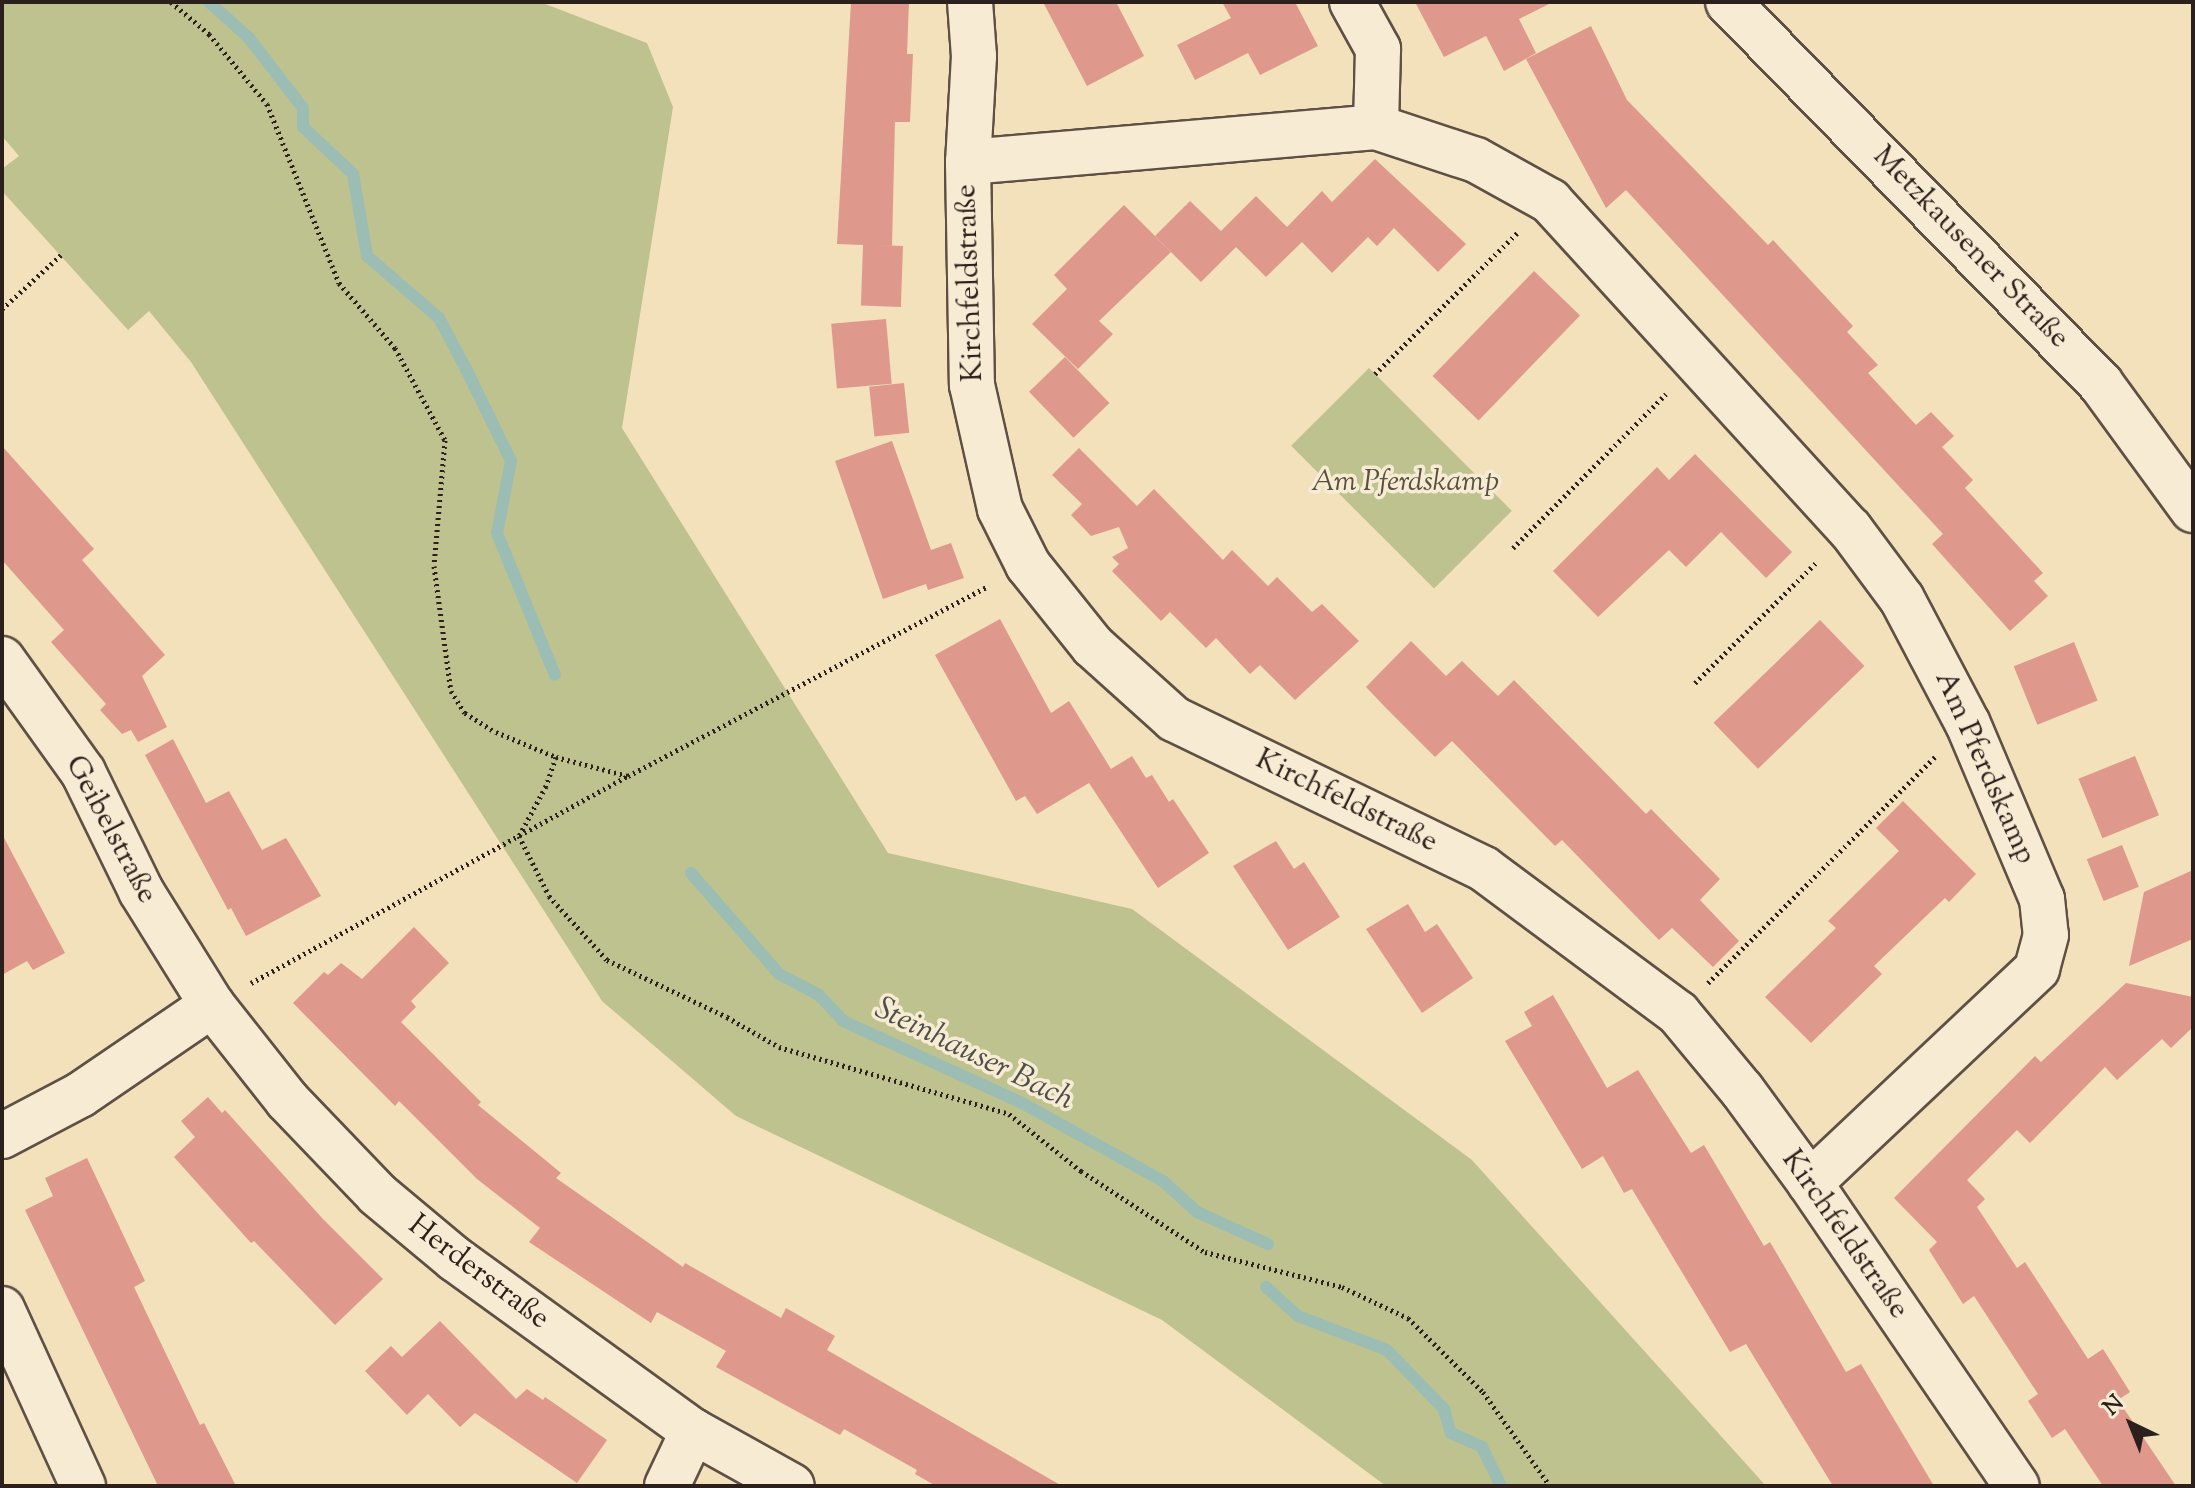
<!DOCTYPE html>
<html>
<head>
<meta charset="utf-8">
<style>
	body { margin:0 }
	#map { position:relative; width:2195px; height:1488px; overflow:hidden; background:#f2e1bb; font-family:"Sorts Mill Goudy",serif }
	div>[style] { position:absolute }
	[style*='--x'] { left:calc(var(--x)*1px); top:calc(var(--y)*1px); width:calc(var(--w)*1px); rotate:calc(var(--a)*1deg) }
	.green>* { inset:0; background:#bdc28e; transform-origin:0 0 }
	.stream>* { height:12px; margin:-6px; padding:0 6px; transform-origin:6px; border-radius:6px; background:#9cbdb4 }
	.building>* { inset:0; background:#df988c; transform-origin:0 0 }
	.path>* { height:5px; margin-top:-2.5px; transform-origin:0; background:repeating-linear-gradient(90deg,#2c201c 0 2px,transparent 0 6px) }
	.roads { filter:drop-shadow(2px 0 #5e5044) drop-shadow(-2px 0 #5e5044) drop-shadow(0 2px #5e5044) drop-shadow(0 -2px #5e5044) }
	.minor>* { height:44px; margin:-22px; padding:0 22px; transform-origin:22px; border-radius:22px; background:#f7ecd3 }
	.secondary>* { height:44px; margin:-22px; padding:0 22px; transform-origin:22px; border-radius:22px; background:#f7ecd3 }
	span { translate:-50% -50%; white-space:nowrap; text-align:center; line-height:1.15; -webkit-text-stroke:7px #f7ecd3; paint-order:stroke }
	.street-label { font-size:30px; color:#2c201c }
	.park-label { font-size:30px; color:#58513e; font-style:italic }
	.water-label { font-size:32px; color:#4e4f4a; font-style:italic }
	.frame { position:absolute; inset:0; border:4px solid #2c201c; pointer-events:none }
	.north { position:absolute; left:2091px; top:1384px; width:80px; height:80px; -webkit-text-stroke:6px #f7ecd3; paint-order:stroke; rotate:317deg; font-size:22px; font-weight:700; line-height:32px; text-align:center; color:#2c201c }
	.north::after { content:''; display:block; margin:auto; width:28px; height:36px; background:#2c201c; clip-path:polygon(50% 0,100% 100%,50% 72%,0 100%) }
</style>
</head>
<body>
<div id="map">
	<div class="green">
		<div style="clip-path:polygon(2px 2px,540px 2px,647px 43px,673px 107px,622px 428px,888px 853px,1132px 909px,1472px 1160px,1766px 1486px,1386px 1486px,1162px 1320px,736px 1116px,602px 1001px,191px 362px,149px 311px,128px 330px,2px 191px,2px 169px,19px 156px,2px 136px)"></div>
		<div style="left:1369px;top:368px;width:202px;height:110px;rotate:45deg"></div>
	</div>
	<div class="stream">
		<div style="--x:209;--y:2;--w:54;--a:42"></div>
		<div style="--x:249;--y:38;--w:88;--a:52.4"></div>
		<div style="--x:303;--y:108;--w:19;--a:90"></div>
		<div style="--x:303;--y:127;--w:69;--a:43.2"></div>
		<div style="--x:353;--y:174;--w:83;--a:80.3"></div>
		<div style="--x:367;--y:256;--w:95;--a:40.7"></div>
		<div style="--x:439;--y:318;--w:58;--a:62.1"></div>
		<div style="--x:466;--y:369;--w:102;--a:63.9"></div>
		<div style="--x:511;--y:461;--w:73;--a:101"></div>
		<div style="--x:497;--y:533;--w:153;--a:67.8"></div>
		<div style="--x:691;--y:873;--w:134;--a:48.9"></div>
		<div style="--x:779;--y:974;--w:45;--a:27.7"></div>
		<div style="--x:819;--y:995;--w:35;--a:47"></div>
		<div style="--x:843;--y:1021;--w:197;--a:24.6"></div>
		<div style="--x:1022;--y:1103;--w:161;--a:29"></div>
		<div style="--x:1163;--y:1181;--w:46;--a:42.4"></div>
		<div style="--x:1197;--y:1212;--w:78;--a:24.3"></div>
		<div style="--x:1266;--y:1287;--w:43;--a:42.2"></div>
		<div style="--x:1298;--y:1316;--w:95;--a:20.9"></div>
		<div style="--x:1387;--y:1350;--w:82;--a:46"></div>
		<div style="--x:1444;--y:1409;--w:25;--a:74"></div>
		<div style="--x:1451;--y:1433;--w:34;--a:24"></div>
		<div style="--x:1482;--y:1447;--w:43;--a:64"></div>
	</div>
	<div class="building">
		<div style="clip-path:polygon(851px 2px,909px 2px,907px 54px,913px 54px,910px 122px,895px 122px,892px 246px,837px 244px)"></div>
		<div style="clip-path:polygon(1043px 2px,1116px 2px,1144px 56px,1087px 86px)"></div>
		<div style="clip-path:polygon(1222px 2px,1295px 2px,1318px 46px,1260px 75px,1248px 53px,1195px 80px,1177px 45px,1231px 18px)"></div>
		<div style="clip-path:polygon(1415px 2px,1553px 2px,1519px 19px,1536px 53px,1504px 71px,1486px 36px,1444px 57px)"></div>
		<div style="clip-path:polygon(1591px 26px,1627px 100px,1768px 245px,1773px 240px,1853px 326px,1847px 332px,1878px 365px,1868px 373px,1916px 425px,1931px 412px,1954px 436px,1942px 447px,1973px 480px,1965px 488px,2043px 573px,2034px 581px,2048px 596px,2010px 631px,1932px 544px,1943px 534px,1626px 190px,1606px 208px,1526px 59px)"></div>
		<div style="clip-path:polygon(1375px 159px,1466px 244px,1438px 272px,1394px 228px,1377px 246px,1368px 237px,1332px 273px,1302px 242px,1266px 277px,1236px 247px,1201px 282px,1155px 236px,1190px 201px,1221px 231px,1256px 196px,1287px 227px,1322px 191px,1332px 202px)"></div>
		<div style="clip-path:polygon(1124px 205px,1171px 252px,1099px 321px,1113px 334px,1078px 369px,1032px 324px,1067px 289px,1054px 275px)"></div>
		<div style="left:903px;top:246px;width:61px;height:40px;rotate:92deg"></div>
		<div style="left:1534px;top:271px;width:64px;height:146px;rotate:44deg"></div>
		<div style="left:886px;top:319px;width:65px;height:55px;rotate:85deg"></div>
		<div style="left:1065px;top:357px;width:64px;height:50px;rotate:46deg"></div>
		<div style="left:904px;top:383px;width:50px;height:35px;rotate:84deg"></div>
		<div style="clip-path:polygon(892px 441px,931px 550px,951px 543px,964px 578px,928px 590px,926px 584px,883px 599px,835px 461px)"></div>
		<div style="clip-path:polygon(2px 446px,94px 549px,82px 560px,165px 655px,142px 676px,167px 727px,138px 742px,131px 730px,122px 734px,100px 710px,106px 704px,51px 642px,64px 630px,2px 560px)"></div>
		<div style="clip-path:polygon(1079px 448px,1137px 506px,1154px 489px,1223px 560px,1232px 550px,1268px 586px,1277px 577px,1312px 612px,1322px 604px,1359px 641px,1295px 700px,1260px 665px,1250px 674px,1216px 638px,1206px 648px,1170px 612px,1161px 621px,1112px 571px,1119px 564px,1112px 557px,1128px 548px,1119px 527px,1091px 536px,1071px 515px,1082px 504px,1052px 475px)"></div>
		<div style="clip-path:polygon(1695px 454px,1792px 552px,1766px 578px,1721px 532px,1686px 567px,1669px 550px,1598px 617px,1553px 571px,1657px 467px,1669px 480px)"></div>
		<div style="clip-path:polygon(1000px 619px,1051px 713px,1069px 701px,1111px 769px,1132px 756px,1146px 778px,1152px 775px,1169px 802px,1173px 799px,1209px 853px,1158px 888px,1089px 783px,1037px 814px,1025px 796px,1016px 801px,935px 655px)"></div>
		<div style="left:1820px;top:620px;width:64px;height:148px;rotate:46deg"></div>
		<div style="clip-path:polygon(1411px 641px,1446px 676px,1462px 661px,1498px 696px,1514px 680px,1646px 814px,1651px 809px,1720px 879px,1700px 900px,1739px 941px,1713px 967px,1672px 928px,1659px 940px,1562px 840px,1555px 846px,1452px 741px,1435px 757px,1385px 707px,1366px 687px)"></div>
		<div style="left:2074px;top:642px;width:63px;height:65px;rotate:68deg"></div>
		<div style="clip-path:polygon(173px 739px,206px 803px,229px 791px,262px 850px,286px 838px,321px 896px,246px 936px,231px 908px,228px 910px,145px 755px)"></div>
		<div style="left:2135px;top:756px;width:64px;height:61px;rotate:68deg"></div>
		<div style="clip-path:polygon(1903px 801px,1976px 874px,1949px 902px,1945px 898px,1874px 966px,1882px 974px,1811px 1043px,1765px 997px,1836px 928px,1828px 921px,1899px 851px,1876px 828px)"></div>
		<div style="clip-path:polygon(2px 834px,65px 953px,33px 970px,27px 961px,2px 975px)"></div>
		<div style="clip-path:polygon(1276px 841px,1294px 869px,1304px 862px,1340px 917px,1288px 950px,1233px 866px)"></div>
		<div style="left:2122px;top:845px;width:45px;height:38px;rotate:68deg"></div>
		<div style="clip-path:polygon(2193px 870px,2193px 939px,2129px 966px,2144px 892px)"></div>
		<div style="clip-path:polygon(1408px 904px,1425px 932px,1437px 924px,1473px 978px,1422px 1013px,1366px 929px)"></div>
		<div style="clip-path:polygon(414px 927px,449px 963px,411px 1001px,416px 1007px,401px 1022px,481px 1102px,478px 1105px,561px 1173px,556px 1178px,683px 1267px,685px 1263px,781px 1318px,786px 1308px,835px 1336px,827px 1350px,1062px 1486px,936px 1486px,915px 1474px,917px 1470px,844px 1429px,840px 1435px,716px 1367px,726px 1351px,657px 1312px,651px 1323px,529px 1242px,540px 1228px,477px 1179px,399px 1101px,395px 1106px,293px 1003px,324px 972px,328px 975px,341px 963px,362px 979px)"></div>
		<div style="clip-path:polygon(2126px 983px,2193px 997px,2193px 1027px,2171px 1048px,2162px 1039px,2117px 1080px,2105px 1067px,2030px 1143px,2017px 1130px,1967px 1180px,1985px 1199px,1977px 1207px,2017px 1268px,2025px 1262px,2088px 1359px,2103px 1349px,2130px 1392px,2118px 1400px,2176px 1486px,2103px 1486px,2065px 1429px,2052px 1438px,2028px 1401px,2038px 1394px,1974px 1296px,1963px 1304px,1929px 1250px,1937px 1242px,1894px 1198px,2035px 1056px,2041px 1062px)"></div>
		<div style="clip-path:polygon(1553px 995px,1607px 1088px,1638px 1070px,1691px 1153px,1704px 1145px,1764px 1246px,1770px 1242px,1846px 1372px,1861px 1364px,1934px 1486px,1833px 1486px,1746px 1344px,1730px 1352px,1632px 1189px,1624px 1193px,1603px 1156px,1582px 1169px,1505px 1041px,1532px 1026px,1524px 1012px)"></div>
		<div style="clip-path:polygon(208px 1097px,222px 1113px,225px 1110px,322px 1218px,383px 1279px,335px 1325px,254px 1241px,251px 1243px,174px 1157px,195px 1137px,181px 1121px)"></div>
		<div style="clip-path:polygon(87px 1158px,145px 1281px,134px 1287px,200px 1425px,204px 1423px,236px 1486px,158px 1486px,25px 1210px,53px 1196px,45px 1178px)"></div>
		<div style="clip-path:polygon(440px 1321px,516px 1399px,527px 1389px,543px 1400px,545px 1397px,607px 1440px,577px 1483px,475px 1413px,460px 1427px,428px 1394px,407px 1415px,365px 1371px,391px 1346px,402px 1357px)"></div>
	</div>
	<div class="path">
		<div style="--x:171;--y:2;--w:50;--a:40.1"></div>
		<div style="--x:209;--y:34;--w:91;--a:50.4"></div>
		<div style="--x:267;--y:104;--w:193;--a:68.1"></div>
		<div style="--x:339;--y:283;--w:86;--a:49.3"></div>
		<div style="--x:395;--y:348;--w:105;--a:61.5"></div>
		<div style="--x:445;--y:440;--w:126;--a:95"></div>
		<div style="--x:434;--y:566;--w:126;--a:82.3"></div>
		<div style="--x:451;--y:691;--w:26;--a:58"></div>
		<div style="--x:465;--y:713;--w:36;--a:32"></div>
		<div style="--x:496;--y:732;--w:65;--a:22.6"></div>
		<div style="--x:556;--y:757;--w:31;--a:109"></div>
		<div style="--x:546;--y:786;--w:57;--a:118.4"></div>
		<div style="--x:519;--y:836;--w:67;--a:63.4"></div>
		<div style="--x:549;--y:896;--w:86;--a:47.8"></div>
		<div style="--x:607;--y:960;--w:133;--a:25.4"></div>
		<div style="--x:727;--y:1017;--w:60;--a:30"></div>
		<div style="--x:779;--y:1047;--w:240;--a:16.2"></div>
		<div style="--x:1009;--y:1114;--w:92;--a:38.4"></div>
		<div style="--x:1081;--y:1171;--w:148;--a:33.2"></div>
		<div style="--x:1205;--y:1252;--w:141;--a:14.3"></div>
		<div style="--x:1342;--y:1287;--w:73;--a:25.2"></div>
		<div style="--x:1408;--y:1318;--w:105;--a:44.6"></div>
		<div style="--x:1483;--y:1392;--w:115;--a:54.5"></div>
		<div style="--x:2;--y:309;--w:80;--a:-42.5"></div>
		<div style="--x:1375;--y:374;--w:202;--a:-44.8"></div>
		<div style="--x:1513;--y:548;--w:217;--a:-45.2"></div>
		<div style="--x:1695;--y:683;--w:173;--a:-44.8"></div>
		<div style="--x:556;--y:757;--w:74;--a:14.8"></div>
		<div style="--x:251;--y:983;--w:430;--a:-28.8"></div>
		<div style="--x:628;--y:776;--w:408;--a:-27.8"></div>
		<div style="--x:1708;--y:983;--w:322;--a:-44.9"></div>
	</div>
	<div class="roads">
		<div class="minor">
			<div style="--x:970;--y:2;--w:54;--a:85.8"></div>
			<div style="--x:974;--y:56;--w:106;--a:93.2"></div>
			<div style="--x:968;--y:162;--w:223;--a:89"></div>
			<div style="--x:972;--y:385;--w:127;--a:77.3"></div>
			<div style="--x:1000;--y:509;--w:63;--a:63.4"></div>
			<div style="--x:1028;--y:565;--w:104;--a:51.3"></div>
			<div style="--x:1093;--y:646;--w:109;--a:42"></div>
			<div style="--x:1174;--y:719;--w:344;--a:25.8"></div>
			<div style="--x:1484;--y:869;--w:242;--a:36.6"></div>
			<div style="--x:1678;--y:1013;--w:100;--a:50.3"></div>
			<div style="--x:1742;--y:1090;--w:115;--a:53.8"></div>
			<div style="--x:1810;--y:1183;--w:367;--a:55.7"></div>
			<div style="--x:1352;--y:2;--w:54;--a:61"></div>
			<div style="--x:1378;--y:49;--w:78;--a:91.5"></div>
			<div style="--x:968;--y:162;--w:409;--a:-4.9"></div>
			<div style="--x:1376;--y:127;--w:105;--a:18.3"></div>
			<div style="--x:1476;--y:160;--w:85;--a:29"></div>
			<div style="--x:1550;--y:201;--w:445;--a:47.6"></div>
			<div style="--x:1850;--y:529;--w:87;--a:53.4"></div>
			<div style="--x:1902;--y:599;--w:141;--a:62.2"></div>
			<div style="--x:1968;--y:724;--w:190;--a:67.1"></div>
			<div style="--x:2042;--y:899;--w:36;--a:84"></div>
			<div style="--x:2046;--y:935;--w:35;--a:105"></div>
			<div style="--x:2037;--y:969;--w:312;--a:136.7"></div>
			<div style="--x:2;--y:659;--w:139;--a:54.4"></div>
			<div style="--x:83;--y:772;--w:132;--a:64"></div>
			<div style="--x:141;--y:891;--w:134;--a:58.1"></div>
			<div style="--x:212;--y:1005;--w:121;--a:51.7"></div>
			<div style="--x:287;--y:1100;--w:130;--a:46.2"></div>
			<div style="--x:377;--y:1194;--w:102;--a:39.8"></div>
			<div style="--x:455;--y:1259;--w:294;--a:35.9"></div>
			<div style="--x:693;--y:1431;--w:113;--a:29.1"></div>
			<div style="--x:2;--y:1136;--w:88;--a:-27.7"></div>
			<div style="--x:80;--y:1095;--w:160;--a:-34.3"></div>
			<div style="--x:2;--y:1309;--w:195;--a:65.4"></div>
			<div style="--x:667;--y:1486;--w:61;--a:-64.7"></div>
		</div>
		<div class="secondary">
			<div style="--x:1728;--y:2;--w:534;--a:45.68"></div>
			<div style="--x:2101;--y:384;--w:156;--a:53.9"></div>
		</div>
	</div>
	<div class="street-label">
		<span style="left:1970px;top:248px;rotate:46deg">Metzkausener Straße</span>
		<span style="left:971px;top:283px;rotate:-92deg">Kirchfeldstraße</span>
		<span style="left:1984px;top:768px;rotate:66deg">Am Pferdskamp</span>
		<span style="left:1346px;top:802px;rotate:26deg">Kirchfeldstraße</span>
		<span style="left:110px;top:830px;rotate:62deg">Geibelstraße</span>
		<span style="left:1844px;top:1235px;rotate:55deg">Kirchfeldstraße</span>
		<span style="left:478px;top:1273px;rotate:37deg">Herderstraße</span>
	</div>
	<div class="park-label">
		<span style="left:1405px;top:483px">Am Pferdskamp</span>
	</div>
	<div class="water-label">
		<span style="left:974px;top:1055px;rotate:26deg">Steinhauser Bach</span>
	</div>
	<div class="frame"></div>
	<div class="north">N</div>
</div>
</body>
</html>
